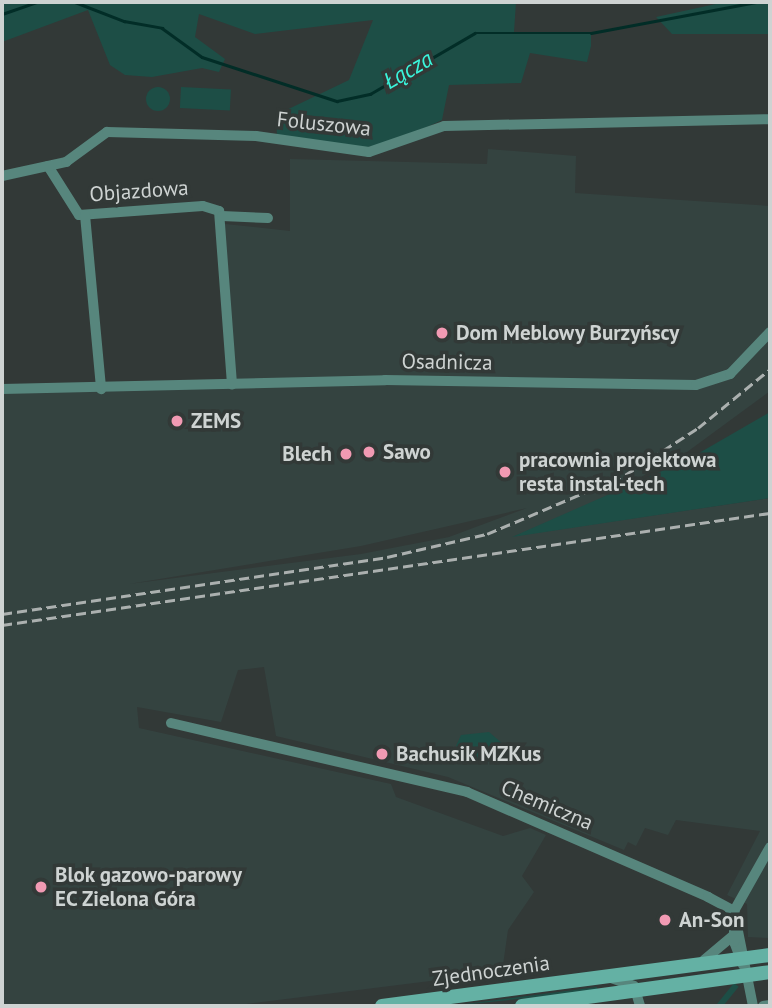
<!DOCTYPE html>
<html>
<head>
<meta charset="utf-8">
<style>
	body { margin:0 }
	#map { position:relative; width:772px; height:1008px; overflow:hidden; background:#323937; font-family:"PT Sans",sans-serif }
	div>[style] { position:absolute }
	[style*='--x'] { left:calc(var(--x)*1px); top:calc(var(--y)*1px); width:calc(var(--w)*1px); rotate:calc(var(--a)*1deg) }
	.built>* { inset:0; background:#344340 }
	.green>* { inset:0; background:#1d4e46; transform-origin:0 0 }
	.round { border-radius:50% }
	.stream>* { height:2.5px; margin:-1.25px; padding:0 1.25px; transform-origin:1.25px; border-radius:1.25px; background:#022d27 }
	.street>* { height:10px; margin:-5px; padding:0 5px; transform-origin:5px; border-radius:5px; background:#57867d }
	.secondary>* { height:14px; margin:-7px; padding:0 7px; transform-origin:7px; border-radius:7px; background:#64b1a4 }
	.rail>* { height:2.5px; margin-top:-1.25px; transform-origin:0; background:repeating-linear-gradient(90deg,#abb0af 0 10px,transparent 0 15px) }
	.dots>* { width:19px; height:19px; translate:-50% -50%; box-sizing:border-box; border:4px solid #323937; border-radius:50% }
	span { translate:-50% -50%; white-space:nowrap; text-align:center; line-height:1.15; -webkit-text-stroke:7px #323937; paint-order:stroke }
	.street-label { font-size:21px; color:#ced3d2 }
	.poi-label { font-size:21px; color:#ced3d2; font-weight:700 }
	.left { translate:0 -50%; text-align:left }
	.right { translate:-100% -50%; text-align:right }
	.water-label { font-size:23px; color:#3af5db; font-style:italic }
	.frame { position:absolute; inset:0; border:4px solid #ced3d2; pointer-events:none }
</style>
</head>
<body>
<div id="map">
	<div class="built">
		<div style="clip-path:polygon(evenodd,488px 149px,576px 156px,575px 193px,770px 206px,770px 391px,687px 452px,584px 508px,515px 536px,770px 498px,770px 938px,748px 937px,747px 904px,727px 895px,760px 831px,676px 820px,668px 835px,645px 828px,636px 846px,628px 842px,624px 850px,448px 777px,276px 736px,264px 667px,238px 670px,221px 722px,137px 707px,139px 728px,391px 784px,396px 797px,503px 836px,530px 828px,546px 835px,522px 876px,534px 892px,508px 930px,502px 972px,231px 1006px,2px 1006px,2px 388px,231px 383px,216px 223px,290px 231px,290px 159px,487px 164px,488px 149px,527px 508px,449px 537px,361px 554px,129px 584px,361px 546px,527px 508px)"></div>
	</div>
	<div class="green">
		<div style="clip-path:polygon(2px 2px,516px 2px,514px 32px,591px 33px,591px 46px,587px 62px,530px 53px,521px 83px,449px 85px,442px 120px,393px 143px,355px 149px,277px 136px,276px 115px,349px 80px,373px 20px,255px 34px,199px 14px,195px 37px,225px 59px,219px 72px,202px 68px,152px 77px,125px 75px,110px 65px,88px 10px,2px 42px)"></div>
		<div style="clip-path:polygon(725px 2px,770px 2px,770px 34px,672px 34px,656px 17px)"></div>
		<div class="round" style="left:146px;top:87px;width:24px;height:24px"></div>
		<div style="left:181px;top:87px;width:50px;height:21px;rotate:3deg"></div>
		<div style="clip-path:polygon(770px 412px,770px 498px,512px 537px,687px 460px)"></div>
		<div style="clip-path:polygon(489px 732px,503px 744px,495px 761px,477px 762px,456px 746px,461px 735px)"></div>
		<div style="left:734px;top:983px;width:6px;height:85px;rotate:39deg"></div>
		<div style="clip-path:polygon(597px 987px,597px 991px,450px 1006px)"></div>
	</div>
	<div class="stream">
		<div style="--x:75;--y:2;--w:53;--a:21.2"></div>
		<div style="--x:124;--y:21;--w:39;--a:10"></div>
		<div style="--x:162;--y:28;--w:49;--a:35.9"></div>
		<div style="--x:202;--y:57;--w:142;--a:18.1"></div>
		<div style="--x:337;--y:101;--w:34;--a:-12"></div>
		<div style="--x:370;--y:94;--w:121;--a:-30.2"></div>
		<div style="--x:475;--y:33;--w:116;--a:0"></div>
		<div style="--x:591;--y:33;--w:169;--a:-10.6"></div>
		<div style="--x:2;--y:14;--w:36;--a:-19"></div>
	</div>
	<div class="street">
		<div style="--x:48;--y:166;--w:58;--a:57.7"></div>
		<div style="--x:79;--y:215;--w:124;--a:-4.2"></div>
		<div style="--x:203;--y:206;--w:17;--a:17"></div>
		<div style="--x:219;--y:211;--w:174;--a:85.7"></div>
		<div style="--x:2;--y:176;--w:66;--a:-12.3"></div>
		<div style="--x:66;--y:162;--w:51;--a:-36.2"></div>
		<div style="--x:107;--y:132;--w:149;--a:1.5"></div>
		<div style="--x:256;--y:136;--w:114;--a:8.1"></div>
		<div style="--x:369;--y:152;--w:79;--a:-19.1"></div>
		<div style="--x:444;--y:126;--w:326;--a:-1.2"></div>
		<div style="--x:85;--y:215;--w:175;--a:84.7"></div>
		<div style="--x:222;--y:216;--w:46;--a:2.5"></div>
		<div style="--x:2;--y:389;--w:383;--a:-1.3"></div>
		<div style="--x:385;--y:380;--w:311;--a:0.9"></div>
		<div style="--x:696;--y:385;--w:36;--a:-18"></div>
		<div style="--x:730;--y:374;--w:58;--a:-46.4"></div>
		<div style="--x:171;--y:723;--w:304;--a:13.1"></div>
		<div style="--x:467;--y:792;--w:263;--a:23.5"></div>
		<div style="--x:708;--y:897;--w:30;--a:28"></div>
		<div style="--x:734;--y:911;--w:97;--a:78.7"></div>
		<div style="--x:704;--y:960;--w:38;--a:-40"></div>
		<div style="--x:743;--y:965;--w:25;--a:-111"></div>
		<div style="--x:734;--y:942;--w:31;--a:-90"></div>
		<div style="--x:734;--y:911;--w:73;--a:-60.6"></div>
		<div style="--x:611;--y:978;--w:24;--a:19"></div>
		<div style="--x:634;--y:986;--w:21;--a:73"></div>
		<div style="--x:763;--y:1006;--w:7;--a:-8"></div>
	</div>
	<div class="secondary">
		<div style="--x:382;--y:1006;--w:391;--a:-7.5"></div>
		<div style="--x:522;--y:1006;--w:250;--a:-7.8"></div>
	</div>
	<div class="rail">
		<div style="--x:2;--y:614;--w:389;--a:-8.4"></div>
		<div style="--x:387;--y:557;--w:103;--a:-13"></div>
		<div style="--x:487;--y:534;--w:150;--a:-23.1"></div>
		<div style="--x:625;--y:475;--w:87;--a:-32.8"></div>
		<div style="--x:698;--y:428;--w:93;--a:-39.3"></div>
		<div style="--x:2;--y:625;--w:776;--a:-8.3"></div>
	</div>
	<div class="dots">
		<div style="left:442px;top:333px;background:#f19ab3"></div>
		<div style="left:177px;top:421px;background:#f19ab3"></div>
		<div style="left:369px;top:452px;background:#f19ab3"></div>
		<div style="left:346px;top:454px;background:#f19ab3"></div>
		<div style="left:505px;top:472px;background:#f19ab3"></div>
		<div style="left:382px;top:754px;background:#f19ab3"></div>
		<div style="left:41px;top:887px;background:#f19ab3"></div>
		<div style="left:665px;top:920px;background:#f19ab3"></div>
	</div>
	<div class="street-label">
		<span style="left:324px;top:124px;rotate:6deg">Foluszowa</span>
		<span style="left:139px;top:191px;rotate:-4deg">Objazdowa</span>
		<span style="left:447px;top:362px;rotate:1deg">Osadnicza</span>
		<span style="left:547px;top:805px;rotate:23deg">Chemiczna</span>
		<span style="left:491px;top:971px;rotate:-8deg">Zjednoczenia</span>
	</div>
	<div class="poi-label">
		<span class="left" style="left:456px;top:333px">Dom Meblowy Burzyńscy</span>
		<span class="left" style="left:191px;top:421px">ZEMS</span>
		<span class="left" style="left:383px;top:452px">Sawo</span>
		<span class="right" style="left:332px;top:454px">Blech</span>
		<span class="left" style="left:519px;top:472px">pracownia projektowa<br>resta instal-tech</span>
		<span class="left" style="left:396px;top:754px">Bachusik MZKus</span>
		<span class="left" style="left:55px;top:887px">Blok gazowo-parowy<br>EC Zielona Góra</span>
		<span class="left" style="left:679px;top:920px">An-Son</span>
	</div>
	<div class="water-label">
		<span style="left:408px;top:70px;rotate:-30deg">Łącza</span>
	</div>
	<div class="frame"></div>
</div>
</body>
</html>
